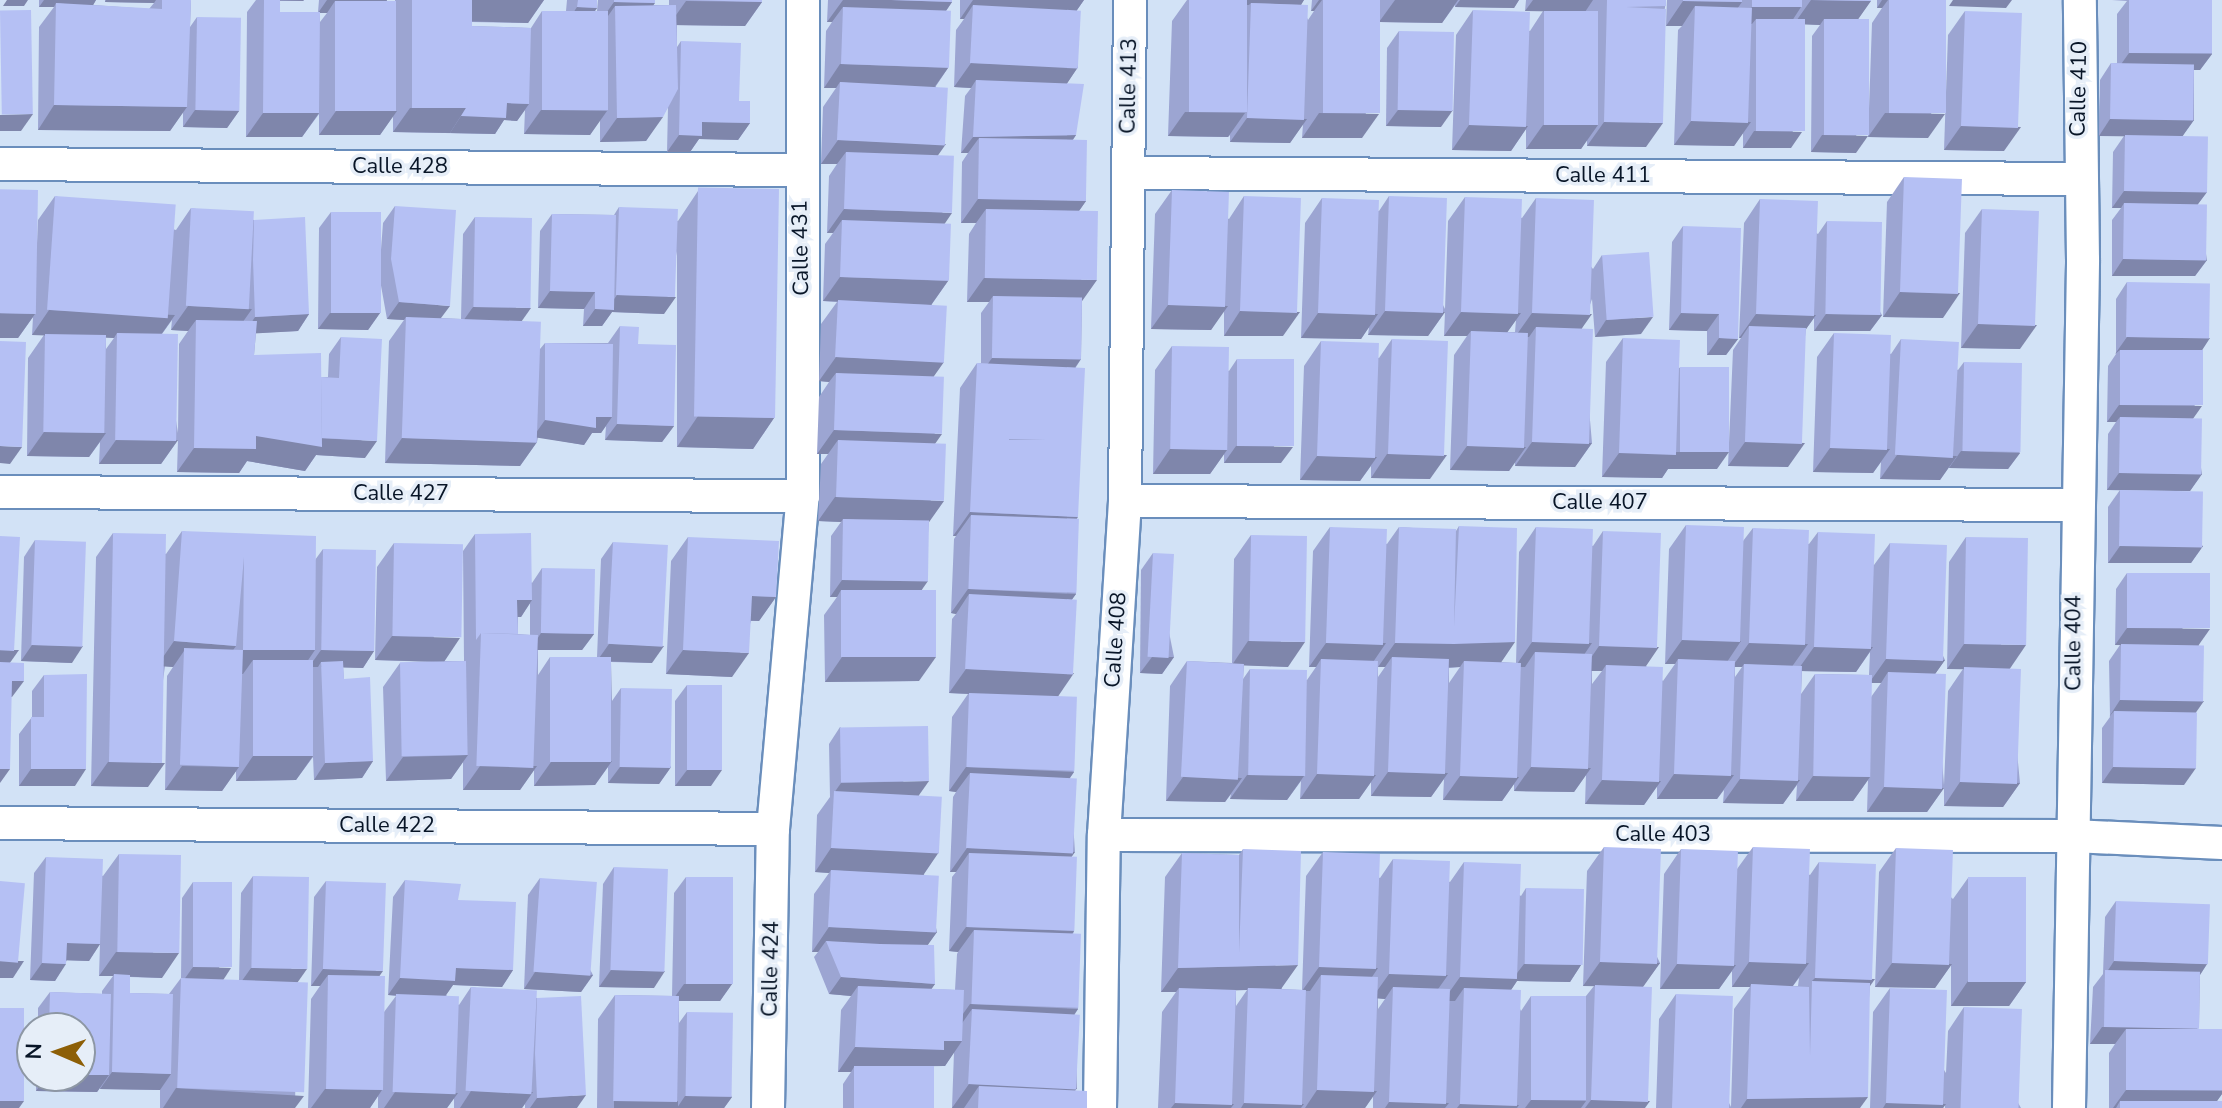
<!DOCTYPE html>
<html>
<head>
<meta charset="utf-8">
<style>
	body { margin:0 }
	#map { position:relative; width:2222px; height:1108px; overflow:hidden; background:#d2e2f6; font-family:"Nunito Sans",sans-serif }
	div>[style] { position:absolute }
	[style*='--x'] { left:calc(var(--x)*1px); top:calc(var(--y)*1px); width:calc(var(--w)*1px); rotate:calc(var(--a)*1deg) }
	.roads { filter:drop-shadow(2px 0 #6a8ebc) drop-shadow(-2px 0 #6a8ebc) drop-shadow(0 2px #6a8ebc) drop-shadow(0 -2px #6a8ebc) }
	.street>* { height:32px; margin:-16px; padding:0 16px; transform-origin:16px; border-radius:16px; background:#fff }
	.wall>* { inset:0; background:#9ca5d2 }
	.shaded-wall>* { inset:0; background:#7f86ab; transform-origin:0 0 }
	.building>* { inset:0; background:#b5c0f4; transform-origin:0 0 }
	span { translate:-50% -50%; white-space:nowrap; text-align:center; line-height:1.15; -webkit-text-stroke:7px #e6eef8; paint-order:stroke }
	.street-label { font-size:22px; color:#081527 }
	.north { position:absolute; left:16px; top:1012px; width:80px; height:80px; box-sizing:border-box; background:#e6eef8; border:2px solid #8d97a4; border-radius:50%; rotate:272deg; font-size:22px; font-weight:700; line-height:32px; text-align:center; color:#081527 }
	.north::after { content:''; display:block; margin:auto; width:28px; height:36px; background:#8d5f07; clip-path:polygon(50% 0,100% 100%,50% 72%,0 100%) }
</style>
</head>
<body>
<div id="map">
	<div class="roads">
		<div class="street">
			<div style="--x:0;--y:164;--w:800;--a:0.43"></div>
			<div style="--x:1128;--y:173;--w:950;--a:0.36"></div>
			<div style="--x:0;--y:492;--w:803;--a:0.29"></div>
			<div style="--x:1125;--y:501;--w:950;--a:0.24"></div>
			<div style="--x:0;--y:823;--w:773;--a:0.44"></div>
			<div style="--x:1104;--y:835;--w:969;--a:0.06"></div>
			<div style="--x:2073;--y:836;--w:149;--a:2.7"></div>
			<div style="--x:768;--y:1108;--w:279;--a:-89"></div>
			<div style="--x:773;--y:829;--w:334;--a:-84.9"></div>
			<div style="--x:803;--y:496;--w:496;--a:-90"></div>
			<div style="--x:1100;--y:1108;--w:273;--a:-89.2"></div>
			<div style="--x:1104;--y:835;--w:335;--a:-86.4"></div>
			<div style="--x:1125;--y:501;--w:501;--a:-89.43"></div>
			<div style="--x:2069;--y:1108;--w:848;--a:-89.05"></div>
			<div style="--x:2083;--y:260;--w:260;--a:-90.7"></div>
		</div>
	</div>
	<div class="wall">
		<div style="clip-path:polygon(39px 0,96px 0,93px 5px,149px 9px,154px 3px,105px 2px,105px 0,191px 0,190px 27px,197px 17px,239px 111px,227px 128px,183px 127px,183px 112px,170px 131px,38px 130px,39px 27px,54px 7px,39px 7px)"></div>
		<div style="clip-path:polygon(evenodd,256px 0,304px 0,303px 1px,280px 1px,280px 12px,318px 12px,319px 0,387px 0,387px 1px,395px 1px,395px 0,544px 0,528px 23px,471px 22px,471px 26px,531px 28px,542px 11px,566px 11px,567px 0,597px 0,597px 8px,595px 11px,597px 11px,598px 0,655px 0,653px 5px,669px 5px,669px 0,762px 0,762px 2px,745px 26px,677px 25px,677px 47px,681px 41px,739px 101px,750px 123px,738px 140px,699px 139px,690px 152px,667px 152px,668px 107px,646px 141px,600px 142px,600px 120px,590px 135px,524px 134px,525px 110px,517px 121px,504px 120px,495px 134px,393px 132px,393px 116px,380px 135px,319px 135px,319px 114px,302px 137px,246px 137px,247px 12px,256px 0,320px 13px,327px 13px,320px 22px,320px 13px)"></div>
		<div style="clip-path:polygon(828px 0,952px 0,952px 2px,946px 11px,948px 68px,936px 86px,938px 156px,948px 281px,932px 304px,935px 444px,929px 523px,922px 590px,919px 681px,825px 682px,824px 615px,837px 597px,830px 597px,831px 536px,841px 522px,818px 521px,821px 464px,828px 454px,817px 454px,819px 397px,829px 382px,819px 381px,821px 324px,837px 302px,823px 301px,825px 244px,833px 233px,827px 233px,829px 176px,837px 164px,821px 164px,823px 107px,836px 88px,824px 88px,826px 31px,832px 22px,827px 22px)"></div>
		<div style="clip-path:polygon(960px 0,1084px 0,1077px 10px,1078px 67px,1067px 83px,1076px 135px,1073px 140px,1086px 201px,1079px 211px,1082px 300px,1081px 359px,1076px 367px,1077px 519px,1076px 594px,1072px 599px,1058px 697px,1074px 772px,1070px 778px,1075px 852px,1071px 857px,1074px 931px,1073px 934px,1078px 1009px,1075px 1014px,1077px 1088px,1075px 1091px,1087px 1108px,952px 1108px,954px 1052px,945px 1066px,933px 1065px,934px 1108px,843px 1108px,843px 1084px,851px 1072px,838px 1072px,841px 1010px,851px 996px,829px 994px,814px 957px,818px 952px,812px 952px,814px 894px,829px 873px,815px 872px,817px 815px,830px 797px,829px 744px,840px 727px,919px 795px,924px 874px,937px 932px,927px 945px,935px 984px,931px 989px,955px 990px,957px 954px,958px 952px,949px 951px,952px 877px,956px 872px,950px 872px,953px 797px,956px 792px,949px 791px,952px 717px,968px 694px,949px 693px,952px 619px,956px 614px,951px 613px,954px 539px,956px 536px,953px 536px,960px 388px,977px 363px,981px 363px,981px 313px,989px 302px,967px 302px,969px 234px,976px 223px,961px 223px,962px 162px,968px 153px,961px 153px,965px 96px,971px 88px,954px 87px,956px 30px,964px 19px,960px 19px)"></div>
		<div style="clip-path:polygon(1187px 0,1304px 0,1301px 4px,1308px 20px,1314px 11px,1311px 11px,1312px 0,1519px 0,1514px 8px,1455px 7px,1455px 5px,1442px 23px,1380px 22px,1362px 138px,1302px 138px,1303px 124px,1290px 143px,1230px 142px,1230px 135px,1228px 137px,1168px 136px,1172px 21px)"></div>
		<div style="clip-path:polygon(1526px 0,1666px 0,1646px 147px,1587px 146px,1587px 140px,1581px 149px,1526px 149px,1526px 129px,1511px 151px,1452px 150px,1456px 35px,1473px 10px,1530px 31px,1543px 11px,1525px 11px)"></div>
		<div style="clip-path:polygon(1667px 0,1871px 0,1858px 19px,1856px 153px,1811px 152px,1812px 36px,1820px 25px,1804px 24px,1791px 148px,1743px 148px,1743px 133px,1734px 146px,1674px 145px,1678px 30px,1682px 26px,1666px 26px)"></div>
		<div style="clip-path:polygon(1877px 0,1946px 0,1928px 138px,1868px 137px,1872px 23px,1882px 8px,1877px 8px)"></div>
		<div style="clip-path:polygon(2112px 0,2212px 0,2212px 54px,2200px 70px,2194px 70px,2194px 120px,2182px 136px,2207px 192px,2198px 204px,2207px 260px,2195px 276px,2112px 276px,2112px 220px,2121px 208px,2112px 208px,2113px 152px,2124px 136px,2099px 136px,2100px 80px,2111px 63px,2117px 63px,2117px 14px,2127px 1px)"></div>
		<div style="clip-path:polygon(1965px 11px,2004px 151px,1944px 150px,1948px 35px)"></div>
		<div style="clip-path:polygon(1399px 31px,1441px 127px,1386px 126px,1387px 48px)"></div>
		<div style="clip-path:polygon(1904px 177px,1943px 318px,1883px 317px,1887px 202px)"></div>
		<div style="clip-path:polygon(1172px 190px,1229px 219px,1244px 196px,1283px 336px,1224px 336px,1224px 310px,1211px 330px,1151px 329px,1155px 214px)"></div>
		<div style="clip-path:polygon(evenodd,0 191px,37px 243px,38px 220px,55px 196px,176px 230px,191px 208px,254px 220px,309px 314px,298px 331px,256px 333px,254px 355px,321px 377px,328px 377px,329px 354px,341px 337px,365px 458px,316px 455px,305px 471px,247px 461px,239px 473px,177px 472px,178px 440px,161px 464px,99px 464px,100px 442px,89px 457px,27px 456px,28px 358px,44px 335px,32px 335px,33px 317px,18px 338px,0 338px,0 191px,172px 320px,171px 330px,188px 331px,179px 344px,178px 433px,162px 334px,172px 320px,0 191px,106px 337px,114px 338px,106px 349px,106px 337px)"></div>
		<div style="clip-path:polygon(698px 191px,774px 418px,753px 449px,677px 447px,677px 251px,664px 314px,612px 312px,602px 326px,583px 326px,584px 309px,538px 308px,540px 231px,552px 214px,614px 215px,619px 207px,678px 221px)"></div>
		<div style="clip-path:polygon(evenodd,1389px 196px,1445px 309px,1448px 221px,1465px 197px,1522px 218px,1536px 198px,1593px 269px,1602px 255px,1641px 334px,1595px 337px,1592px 299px,1582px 328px,1592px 443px,1575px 467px,1515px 466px,1515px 462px,1509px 471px,1450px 470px,1454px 355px,1467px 336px,1444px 336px,1445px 312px,1428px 336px,1368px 335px,1369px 327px,1361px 339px,1301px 338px,1305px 223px,1322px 198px,1379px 211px,1389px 196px,1516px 320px,1515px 332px,1507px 332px,1516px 320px)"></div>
		<div style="clip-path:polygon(1760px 199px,1818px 234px,1827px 221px,1882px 315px,1870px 331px,1814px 331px,1814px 318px,1806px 329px,1788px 467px,1728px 466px,1733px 350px,1741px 338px,1739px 338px,1744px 223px)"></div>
		<div style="clip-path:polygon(395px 206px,441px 318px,461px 319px,463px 234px,475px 217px,522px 321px,540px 349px,545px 343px,608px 343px,620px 326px,638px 344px,674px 426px,662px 442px,605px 440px,606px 426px,601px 433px,592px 433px,584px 445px,538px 437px,537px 442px,520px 466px,385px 463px,389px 341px,404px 320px,387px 319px,380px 280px,380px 313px,368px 330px,318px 329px,319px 228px,331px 212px,380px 263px,383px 223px)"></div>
		<div style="clip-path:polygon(1982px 209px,2020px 349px,1961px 348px,1965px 233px)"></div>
		<div style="clip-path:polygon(1683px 226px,1738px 339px,1726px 355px,1707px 355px,1707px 331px,1669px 330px,1672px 242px)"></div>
		<div style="clip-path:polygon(2127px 282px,2202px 350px,2193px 418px,2202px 474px,2190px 491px,2107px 490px,2108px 434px,2116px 422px,2107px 422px,2108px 366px,2116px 354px,2116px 299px)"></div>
		<div style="clip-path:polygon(1834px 333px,1891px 354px,1901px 339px,1958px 370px,1964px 362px,2020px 453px,2008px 469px,1949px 468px,1949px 467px,1940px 480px,1880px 479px,1881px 462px,1873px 473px,1813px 472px,1817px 357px)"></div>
		<div style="clip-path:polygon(1623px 338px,1680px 368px,1717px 469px,1668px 469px,1662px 478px,1602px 477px,1606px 362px)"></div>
		<div style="clip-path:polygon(1392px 339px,1430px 479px,1371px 478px,1371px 466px,1360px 481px,1300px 480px,1304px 366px,1321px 341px,1379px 358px)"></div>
		<div style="clip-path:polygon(1172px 346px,1229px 371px,1237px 359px,1281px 463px,1224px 463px,1224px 454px,1210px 474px,1153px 474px,1155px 370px)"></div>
		<div style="clip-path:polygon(2120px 490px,2203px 546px,2191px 563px,2108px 563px,2108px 507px)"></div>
		<div style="clip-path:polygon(evenodd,1686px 525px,1743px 541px,1753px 528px,1809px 544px,1818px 532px,1874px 565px,1890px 543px,1945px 660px,1935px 674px,1944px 785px,1948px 691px,1963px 669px,1947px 669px,1949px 562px,1966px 537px,2009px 669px,2020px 783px,2003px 807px,1944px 806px,1944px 788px,1927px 812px,1867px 812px,1868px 780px,1853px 801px,1796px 801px,1797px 785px,1783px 804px,1723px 803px,1724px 790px,1717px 799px,1657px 799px,1657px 786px,1644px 805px,1585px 804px,1586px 775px,1574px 792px,1514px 791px,1514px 784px,1502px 801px,1443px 800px,1444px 779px,1431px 797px,1371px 796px,1371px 782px,1359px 799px,1300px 799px,1301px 781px,1287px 800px,1230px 799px,1231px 794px,1225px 802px,1166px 801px,1170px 686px,1187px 661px,1232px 663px,1234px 559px,1251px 535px,1288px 667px,1244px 665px,1243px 679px,1250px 669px,1307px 680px,1316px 667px,1309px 667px,1313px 551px,1330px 527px,1387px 544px,1399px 527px,1456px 531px,1459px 526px,1501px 662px,1516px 663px,1519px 552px,1536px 527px,1593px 546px,1603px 531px,1646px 666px,1663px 681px,1675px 664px,1665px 664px,1669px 549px,1686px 525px,1870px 652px,1869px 675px,1815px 674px,1801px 694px,1802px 671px,1856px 672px,1870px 652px,1686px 525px,1378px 667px,1385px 667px,1378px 677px,1378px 667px,1686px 525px,1460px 667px,1449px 683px,1449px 668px,1460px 667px,1686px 525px,1735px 667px,1742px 667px,1735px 677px,1735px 667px,1686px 525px,1592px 671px,1602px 671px,1592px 684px,1592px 671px,1686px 525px,1871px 683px,1881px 683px,1871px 697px,1871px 683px)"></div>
		<div style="clip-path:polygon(182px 531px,315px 560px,323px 549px,374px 651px,363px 668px,343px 667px,344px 679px,373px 761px,362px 778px,314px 780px,313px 757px,296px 780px,236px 781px,236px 771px,222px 791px,165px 790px,167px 676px,173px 667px,165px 666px,148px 787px,91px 786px,96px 557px,113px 533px,166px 554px)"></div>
		<div style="clip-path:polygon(evenodd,475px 534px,532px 583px,542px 568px,594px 634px,582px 650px,538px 650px,538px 675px,550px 657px,597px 657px,601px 559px,613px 542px,652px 663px,611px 662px,612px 701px,621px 688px,671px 767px,659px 784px,608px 783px,608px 767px,595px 785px,534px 786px,534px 770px,520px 790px,463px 790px,463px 762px,451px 779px,386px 781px,383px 687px,400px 663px,434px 662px,375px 660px,377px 567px,394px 543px,444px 661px,464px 661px,463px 551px,475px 534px,530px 603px,530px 635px,518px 634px,518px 617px,521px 617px,530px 603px)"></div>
		<div style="clip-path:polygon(688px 537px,776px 597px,759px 621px,751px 621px,732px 677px,666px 674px,671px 561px)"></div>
		<div style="clip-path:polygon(35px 540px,72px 663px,21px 661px,24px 557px)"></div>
		<div style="clip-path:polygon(1153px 553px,1174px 657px,1162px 674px,1140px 673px,1141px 570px)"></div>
		<div style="clip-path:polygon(2127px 573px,2199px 645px,2196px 712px,2184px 785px,2102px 783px,2102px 728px,2110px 717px,2109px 661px,2120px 645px,2115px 645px,2116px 589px)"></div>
		<div style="clip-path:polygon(44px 675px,75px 786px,19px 786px,19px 734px,32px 717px,32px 691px)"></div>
		<div style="clip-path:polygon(687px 685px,711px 786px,675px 786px,675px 701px)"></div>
		<div style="clip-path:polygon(evenodd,1604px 847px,1660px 963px,1643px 986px,1645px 1108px,1373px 1108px,1373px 1096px,1365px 1108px,1158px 1108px,1162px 1012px,1176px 992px,1161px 992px,1165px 877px,1182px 853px,1239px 855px,1243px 849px,1282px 989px,1302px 990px,1306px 876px,1323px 852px,1380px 878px,1393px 859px,1450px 882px,1464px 862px,1521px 896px,1526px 888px,1581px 965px,1570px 982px,1517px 981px,1511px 990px,1521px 1011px,1531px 996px,1586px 996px,1594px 986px,1583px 986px,1587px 871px,1604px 847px,1236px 990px,1247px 990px,1236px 1006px,1236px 990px,1604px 847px,1378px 998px,1385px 999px,1378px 1009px,1378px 998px)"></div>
		<div style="clip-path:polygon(evenodd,1753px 847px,1810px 875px,1819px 862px,1870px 986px,1860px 1108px,1656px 1108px,1659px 1019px,1676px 994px,1731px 1107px,1734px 1009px,1750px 987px,1732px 987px,1732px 971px,1719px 989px,1660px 989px,1664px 874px,1681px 849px,1737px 869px,1753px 847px,1799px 978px,1798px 986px,1793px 986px,1799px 978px)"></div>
		<div style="clip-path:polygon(1896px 848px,1953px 899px,1968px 878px,2026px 982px,2009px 1006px,1951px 1006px,1951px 965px,1935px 988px,1875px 987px,1879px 872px)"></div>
		<div style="clip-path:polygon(119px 854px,162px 978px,130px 977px,130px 993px,169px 994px,181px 978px,182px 898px,193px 882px,223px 980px,239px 980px,241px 893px,253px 876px,297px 982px,295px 1108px,160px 1108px,160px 1089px,160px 1090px,100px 1089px,100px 1088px,97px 1092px,36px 1091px,36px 1076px,80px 1076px,80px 1028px,38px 1028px,38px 1008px,50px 992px,102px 994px,102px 991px,113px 976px,99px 976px,100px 944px,89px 961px,67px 960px,55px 981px,30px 980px,34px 873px,46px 857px,103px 876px)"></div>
		<div style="clip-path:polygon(614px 867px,654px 988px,599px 987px,603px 884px)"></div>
		<div style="clip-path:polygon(686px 877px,732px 984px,720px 1001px,679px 1001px,679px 1023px,687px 1012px,732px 1097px,724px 1108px,597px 1108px,598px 1019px,615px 995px,672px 996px,674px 893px)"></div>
		<div style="clip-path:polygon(540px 878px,593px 975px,581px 992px,524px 989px,528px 895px)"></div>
		<div style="clip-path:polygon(405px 880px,458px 900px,513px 970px,502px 987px,453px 985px,446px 995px,459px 1005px,471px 987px,537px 998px,577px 1108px,525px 1108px,525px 1104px,522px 1108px,454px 1108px,454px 1098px,447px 1108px,378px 1108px,378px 1096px,370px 1108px,308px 1108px,311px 999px,320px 986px,311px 986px,314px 897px,326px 881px,379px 976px,384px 1012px,396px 996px,388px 995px,393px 897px)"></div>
		<div style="clip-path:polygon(2116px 901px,2207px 964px,2200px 975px,2199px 1026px,2197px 1029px,2222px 1029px,2222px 1094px,2217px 1101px,2222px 1108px,2109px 1108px,2109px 1053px,2115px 1044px,2090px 1044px,2093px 987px,2103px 974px,2105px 917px)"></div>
		<div style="clip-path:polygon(1890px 988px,1946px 1073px,1948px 1031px,1964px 1007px,2021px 1108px,1945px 1108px,1945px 1105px,1943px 1108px,1870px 1108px,1873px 1012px)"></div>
	</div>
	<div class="shaded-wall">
		<div style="clip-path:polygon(7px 0,28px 0,24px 6px,3px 6px)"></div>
		<div style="clip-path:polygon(44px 0,96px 0,92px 7px,56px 3px,54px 7px,39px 7px)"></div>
		<div style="clip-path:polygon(106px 0,156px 0,154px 3px,105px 2px)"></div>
		<div style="clip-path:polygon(264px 0,304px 0,303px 1px)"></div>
		<div style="clip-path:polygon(327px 0,387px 0,378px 14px,335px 1px,327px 13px,318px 13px)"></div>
		<div style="clip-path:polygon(470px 0,544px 0,528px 23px,455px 21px)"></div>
		<div style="clip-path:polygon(843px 0,891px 0,952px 2px,935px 27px,843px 7px,832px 22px,827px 22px)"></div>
		<div style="clip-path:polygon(973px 0,1084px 0,1068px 23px,973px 5px,964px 19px,960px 19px)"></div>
		<div style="clip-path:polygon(1247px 0,1304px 0,1301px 5px,1251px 3px,1249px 5px,1243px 5px)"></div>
		<div style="clip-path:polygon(1319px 0,1322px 0,1314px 11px,1311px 11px)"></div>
		<div style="clip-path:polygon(1395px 0,1458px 0,1442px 23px,1379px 22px)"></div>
		<div style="clip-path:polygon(1460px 0,1519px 0,1514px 8px,1455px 7px)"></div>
		<div style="clip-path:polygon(1533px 0,1593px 0,1585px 12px,1525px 11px)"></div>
		<div style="clip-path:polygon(1811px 0,1871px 1px,1854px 25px,1824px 19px,1820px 25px,1794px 24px)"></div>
		<div style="clip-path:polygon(1882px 0,1888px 0,1882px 8px,1877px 8px)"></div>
		<div style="clip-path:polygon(1953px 0,2012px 0,2006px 8px,1949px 6px)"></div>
		<div style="clip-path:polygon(686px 1px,762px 2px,745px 26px,669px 25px)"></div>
		<div style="clip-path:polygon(1683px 1px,1742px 2px,1725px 26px,1695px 6px,1682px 26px,1666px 26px)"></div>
		<div style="clip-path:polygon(614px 2px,655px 3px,638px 27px,615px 6px,601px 26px,597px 26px)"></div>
		<div style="clip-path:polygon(577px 7px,597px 8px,585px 25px,566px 24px)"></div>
		<div style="clip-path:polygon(1752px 7px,1801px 7px,1790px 24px,1756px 19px,1752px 24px,1740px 24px)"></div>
		<div style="clip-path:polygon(2129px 53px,2212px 54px,2200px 70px,2117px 70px)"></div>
		<div style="clip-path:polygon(971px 63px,1078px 67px,1062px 91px,976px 80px,971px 88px,954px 87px)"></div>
		<div style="clip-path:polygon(840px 64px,948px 68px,931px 92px,840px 82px,836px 88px,824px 88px)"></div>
		<div style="clip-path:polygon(507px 103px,529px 104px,517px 121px,504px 120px,495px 134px,450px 133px,461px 116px)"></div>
		<div style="clip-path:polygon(54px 105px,187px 107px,170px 131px,38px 130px)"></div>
		<div style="clip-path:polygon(410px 108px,466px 108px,450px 133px,393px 132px)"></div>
		<div style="clip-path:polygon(195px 110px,239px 111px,227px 128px,183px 127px)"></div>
		<div style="clip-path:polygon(541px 110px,607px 111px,590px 135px,524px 134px)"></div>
		<div style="clip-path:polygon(1398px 110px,1453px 110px,1441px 127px,1386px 126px)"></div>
		<div style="clip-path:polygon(336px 111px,397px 111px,380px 135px,319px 135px)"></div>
		<div style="clip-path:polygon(1185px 112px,1245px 113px,1228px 137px,1168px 136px)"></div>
		<div style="clip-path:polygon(263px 113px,319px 113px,302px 137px,246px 137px)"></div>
		<div style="clip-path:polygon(1319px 113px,1379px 114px,1362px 138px,1302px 138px)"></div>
		<div style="clip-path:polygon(1885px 113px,1945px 114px,1928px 138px,1868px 137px)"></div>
		<div style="clip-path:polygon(33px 114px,21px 131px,0 131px,0 115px)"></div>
		<div style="clip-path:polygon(663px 117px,646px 141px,600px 142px,617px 118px)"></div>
		<div style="clip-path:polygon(1247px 118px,1307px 119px,1290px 143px,1230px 142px)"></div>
		<div style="clip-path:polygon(2110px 119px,2194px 120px,2182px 137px,2099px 136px)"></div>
		<div style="clip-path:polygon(1691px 121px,1751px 122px,1734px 146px,1674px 145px)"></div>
		<div style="clip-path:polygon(702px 122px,750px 123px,738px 140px,699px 139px,690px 152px,667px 152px,679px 135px)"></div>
		<div style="clip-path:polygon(1604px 122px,1663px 123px,1646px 147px,1587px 146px)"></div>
		<div style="clip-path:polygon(1469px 125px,1528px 126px,1511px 151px,1452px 150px)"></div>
		<div style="clip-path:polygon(1543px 125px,1598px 125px,1581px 149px,1526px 149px)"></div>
		<div style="clip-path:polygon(1961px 126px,2021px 127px,2004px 151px,1944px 150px)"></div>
		<div style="clip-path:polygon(1754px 131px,1802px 132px,1791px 148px,1743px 148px)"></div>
		<div style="clip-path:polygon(1076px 135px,1064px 152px,979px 138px,968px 153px,961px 153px,973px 137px)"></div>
		<div style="clip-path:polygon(1822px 135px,1868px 136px,1856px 153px,1811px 152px)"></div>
		<div style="clip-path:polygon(838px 140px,946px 144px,929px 168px,846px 152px,837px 164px,821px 164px)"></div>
		<div style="clip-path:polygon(2124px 191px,2207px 192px,2195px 208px,2124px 203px,2121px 208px,2112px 208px)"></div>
		<div style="clip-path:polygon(978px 199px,1086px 201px,1069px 225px,986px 209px,976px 223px,961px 223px)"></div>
		<div style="clip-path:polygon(844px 209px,952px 213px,935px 238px,842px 220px,833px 233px,827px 233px)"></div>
		<div style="clip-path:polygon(2123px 259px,2207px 260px,2195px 276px,2112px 276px)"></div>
		<div style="clip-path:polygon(840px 277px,948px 281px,931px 305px,823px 301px)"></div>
		<div style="clip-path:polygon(984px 278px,1097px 280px,1080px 304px,993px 296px,989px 302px,967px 302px)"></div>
		<div style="clip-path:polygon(550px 291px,595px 292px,584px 309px,538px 308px)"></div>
		<div style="clip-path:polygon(1900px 292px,1960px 293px,1943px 318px,1883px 317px)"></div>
		<div style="clip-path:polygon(617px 295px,676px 297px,664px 314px,612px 312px,602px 326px,583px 326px,595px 309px,607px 309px)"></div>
		<div style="clip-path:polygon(399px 302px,450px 306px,438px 322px,406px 317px,404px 320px,387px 319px)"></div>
		<div style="clip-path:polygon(1168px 305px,1228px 306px,1211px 330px,1151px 329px)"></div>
		<div style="clip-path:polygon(188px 306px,252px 309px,235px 333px,196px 320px,188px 331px,171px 330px)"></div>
		<div style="clip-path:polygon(473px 307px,531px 308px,519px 325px,461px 324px)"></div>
		<div style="clip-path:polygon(49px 310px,175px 315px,158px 339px,117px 333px,114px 338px,32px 335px)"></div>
		<div style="clip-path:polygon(1240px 311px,1300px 312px,1283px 336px,1224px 336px)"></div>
		<div style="clip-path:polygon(1385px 311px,1445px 312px,1428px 336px,1368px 335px)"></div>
		<div style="clip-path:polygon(1461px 312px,1521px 313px,1504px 337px,1471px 331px,1467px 336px,1444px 336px)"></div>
		<div style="clip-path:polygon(0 313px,35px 314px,18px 338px,0 338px)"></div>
		<div style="clip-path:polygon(330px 313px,380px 313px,368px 330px,318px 329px)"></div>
		<div style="clip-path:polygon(1318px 313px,1378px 314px,1361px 339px,1301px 338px)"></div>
		<div style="clip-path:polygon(1532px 313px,1592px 314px,1575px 338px,1536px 327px,1529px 337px,1515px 337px)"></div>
		<div style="clip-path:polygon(1681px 313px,1719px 314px,1707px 331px,1669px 330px)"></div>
		<div style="clip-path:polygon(309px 314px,298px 331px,244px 334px,255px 317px)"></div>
		<div style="clip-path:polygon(1756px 314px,1816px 315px,1799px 339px,1749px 326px,1741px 338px,1739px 338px)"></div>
		<div style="clip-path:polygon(1826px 314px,1882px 315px,1870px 331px,1814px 331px)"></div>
		<div style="clip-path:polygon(1653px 317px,1641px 334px,1595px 337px,1606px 320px)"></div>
		<div style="clip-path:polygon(1978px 324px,2037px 325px,2020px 349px,1961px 348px)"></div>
		<div style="clip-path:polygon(2127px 337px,2210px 338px,2199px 355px,2120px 350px,2115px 354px)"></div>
		<div style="clip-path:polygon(1719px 338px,1738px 339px,1726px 355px,1707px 355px)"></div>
		<div style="clip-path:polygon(836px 357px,944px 362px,927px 386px,836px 373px,829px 382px,819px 381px)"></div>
		<div style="clip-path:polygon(992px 358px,1081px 359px,1069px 376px,980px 375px)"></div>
		<div style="clip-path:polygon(2119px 405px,2202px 406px,2190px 423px,2120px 417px,2116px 422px,2107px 422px)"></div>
		<div style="clip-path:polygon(698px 416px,774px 418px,753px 449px,677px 447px)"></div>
		<div style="clip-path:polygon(596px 417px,612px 417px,601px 433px,592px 433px,584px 445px,533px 437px,545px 420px)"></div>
		<div style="clip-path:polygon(617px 424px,674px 426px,662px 442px,605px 440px)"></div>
		<div style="clip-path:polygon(834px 430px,942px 434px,925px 458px,838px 440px,828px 454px,817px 454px)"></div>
		<div style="clip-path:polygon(44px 432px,106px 433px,89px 457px,27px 456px)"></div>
		<div style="clip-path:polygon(256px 436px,314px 438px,377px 441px,365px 458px,316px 455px,305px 471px,247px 461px,239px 473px,177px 472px,194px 448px)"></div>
		<div style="clip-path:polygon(402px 438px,537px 442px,520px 466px,385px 463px)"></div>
		<div style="clip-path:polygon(116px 440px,178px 440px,161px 464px,99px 464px)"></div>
		<div style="clip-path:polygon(1532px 442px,1592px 443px,1575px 467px,1515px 466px)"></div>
		<div style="clip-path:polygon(1745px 442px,1805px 443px,1788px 467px,1728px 466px)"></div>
		<div style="clip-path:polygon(0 446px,22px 447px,10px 464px,0 463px)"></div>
		<div style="clip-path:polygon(1236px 446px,1293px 447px,1281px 463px,1224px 463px)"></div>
		<div style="clip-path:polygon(1467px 446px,1526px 447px,1509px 471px,1450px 470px)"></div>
		<div style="clip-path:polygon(1830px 448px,1890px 449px,1873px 473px,1813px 472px)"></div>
		<div style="clip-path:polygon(1170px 449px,1227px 450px,1210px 474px,1153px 474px)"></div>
		<div style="clip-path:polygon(1961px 451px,2020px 453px,2008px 469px,1949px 468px)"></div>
		<div style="clip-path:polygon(1679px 452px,1729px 452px,1717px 469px,1668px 469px,1662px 478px,1602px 477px,1619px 453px)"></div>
		<div style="clip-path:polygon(1387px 454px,1447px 455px,1430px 479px,1371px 478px)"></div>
		<div style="clip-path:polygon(1897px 455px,1957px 456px,1940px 480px,1880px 479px)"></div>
		<div style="clip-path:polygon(1317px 456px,1377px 457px,1360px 481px,1300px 480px)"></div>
		<div style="clip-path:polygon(2119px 473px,2202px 474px,2190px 491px,2107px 490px)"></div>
		<div style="clip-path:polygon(835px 497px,944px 501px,927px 525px,843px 519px,841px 522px,818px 521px)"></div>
		<div style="clip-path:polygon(970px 512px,1078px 517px,1061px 541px,971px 515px,956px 536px,953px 536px)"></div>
		<div style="clip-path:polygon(2120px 546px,2203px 546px,2191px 563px,2108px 563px)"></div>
		<div style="clip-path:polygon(842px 580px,928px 581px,916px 598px,841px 590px,837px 597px,830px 597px)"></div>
		<div style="clip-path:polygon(968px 589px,1076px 594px,1059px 618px,969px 594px,956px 614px,951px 613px)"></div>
		<div style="clip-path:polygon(752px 596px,776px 597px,759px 621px,735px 620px)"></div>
		<div style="clip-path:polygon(517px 600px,532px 600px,521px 617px,506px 617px)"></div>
		<div style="clip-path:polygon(2127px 628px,2210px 629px,2198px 646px,2115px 645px)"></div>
		<div style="clip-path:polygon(541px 633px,594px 634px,582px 650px,530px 650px)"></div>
		<div style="clip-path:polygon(392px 636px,460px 638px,444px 662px,375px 660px)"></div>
		<div style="clip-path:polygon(1682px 640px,1741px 641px,1725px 665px,1678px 659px,1675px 664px,1665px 664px)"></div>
		<div style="clip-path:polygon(174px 641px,236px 646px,219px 670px,184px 651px,173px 667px,157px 666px)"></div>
		<div style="clip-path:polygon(1248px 641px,1305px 642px,1288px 667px,1232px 665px)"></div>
		<div style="clip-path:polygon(1515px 642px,1498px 667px,1464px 661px,1460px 667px,1437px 668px,1392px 657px,1385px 667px,1378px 667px,1395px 643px)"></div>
		<div style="clip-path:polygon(1532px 642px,1592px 643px,1575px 668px,1535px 652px,1525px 667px,1515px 667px)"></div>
		<div style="clip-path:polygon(1326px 643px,1386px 643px,1369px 668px,1321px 659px,1316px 667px,1309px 667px)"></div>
		<div style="clip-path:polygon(1749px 643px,1808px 644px,1791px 668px,1744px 664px,1742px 667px,1732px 667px)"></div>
		<div style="clip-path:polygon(609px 644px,664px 646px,652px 663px,597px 661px)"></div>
		<div style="clip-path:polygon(1964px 644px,2026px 645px,2009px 670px,1947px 669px)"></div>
		<div style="clip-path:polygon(32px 645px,83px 646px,72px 663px,21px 661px)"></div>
		<div style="clip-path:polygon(1599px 646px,1659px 647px,1642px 672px,1606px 665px,1602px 671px,1582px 671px)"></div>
		<div style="clip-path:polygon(1814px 647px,1873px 647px,1856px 672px,1797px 671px)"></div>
		<div style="clip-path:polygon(0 650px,19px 650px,7px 667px,0 667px)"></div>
		<div style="clip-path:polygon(243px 650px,315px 650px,298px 675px,253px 660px,243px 674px,226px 674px)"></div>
		<div style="clip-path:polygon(321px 650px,374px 651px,363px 668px,321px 667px,321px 662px,318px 667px,309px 667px)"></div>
		<div style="clip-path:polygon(683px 650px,749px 653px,732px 677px,666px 674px)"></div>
		<div style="clip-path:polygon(842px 657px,936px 657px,919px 681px,825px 682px)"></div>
		<div style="clip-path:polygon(1152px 657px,1174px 657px,1162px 674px,1140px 673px)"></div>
		<div style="clip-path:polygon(1886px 659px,1945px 660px,1928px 684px,1888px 672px,1881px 683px,1869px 683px)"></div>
		<div style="clip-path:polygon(966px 669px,1074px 673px,1057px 698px,949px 693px)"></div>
		<div style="clip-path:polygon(12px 681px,24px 681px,12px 697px,0 697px)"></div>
		<div style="clip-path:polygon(2120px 700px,2204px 701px,2192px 718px,2114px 711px,2109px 717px)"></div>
		<div style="clip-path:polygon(468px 755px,451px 779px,386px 781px,403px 757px)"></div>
		<div style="clip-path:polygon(253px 756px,313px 756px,296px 780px,236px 781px)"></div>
		<div style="clip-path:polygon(373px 761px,362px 778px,314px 780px,325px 763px)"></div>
		<div style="clip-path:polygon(612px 761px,595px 785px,534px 786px,551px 762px)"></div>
		<div style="clip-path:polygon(108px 762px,165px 763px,148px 787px,91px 786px)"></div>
		<div style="clip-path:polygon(182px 766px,239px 767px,222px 791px,165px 790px)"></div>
		<div style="clip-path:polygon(480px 766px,537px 766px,520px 790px,463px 790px)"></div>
		<div style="clip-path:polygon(620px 767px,671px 767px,659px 784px,608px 783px)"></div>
		<div style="clip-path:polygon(966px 767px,1074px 772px,1057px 796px,970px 773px,956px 792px,949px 791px)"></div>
		<div style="clip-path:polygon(1531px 767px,1591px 768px,1574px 792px,1514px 791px)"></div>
		<div style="clip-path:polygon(2113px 767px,2196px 768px,2184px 785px,2102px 783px)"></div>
		<div style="clip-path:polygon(0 769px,10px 769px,0 783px)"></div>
		<div style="clip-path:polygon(31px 769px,86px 769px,75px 786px,19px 786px)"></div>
		<div style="clip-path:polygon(687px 770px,722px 770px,711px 786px,675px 786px)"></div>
		<div style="clip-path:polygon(1388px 772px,1448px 773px,1431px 797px,1371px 796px)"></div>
		<div style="clip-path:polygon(1317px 774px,1376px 775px,1359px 799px,1300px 799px)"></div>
		<div style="clip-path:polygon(1674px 774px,1734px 775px,1717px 799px,1657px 799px)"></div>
		<div style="clip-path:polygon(1247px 775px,1304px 776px,1287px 800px,1230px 799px)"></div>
		<div style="clip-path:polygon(1460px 776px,1519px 777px,1502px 801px,1443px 800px)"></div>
		<div style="clip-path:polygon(1813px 776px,1870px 777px,1853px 801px,1796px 801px)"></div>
		<div style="clip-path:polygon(1183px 777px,1242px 778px,1225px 802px,1166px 801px)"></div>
		<div style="clip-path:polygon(1740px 779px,1800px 780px,1783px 804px,1723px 803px)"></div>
		<div style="clip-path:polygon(1602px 780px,1661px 781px,1644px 805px,1585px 804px)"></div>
		<div style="clip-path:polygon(929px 781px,917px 798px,834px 793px,841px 783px)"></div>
		<div style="clip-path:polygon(1960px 782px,2020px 783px,2003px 807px,1944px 806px)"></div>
		<div style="clip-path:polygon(1884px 787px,1944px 788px,1927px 812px,1867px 812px)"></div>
		<div style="clip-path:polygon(831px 848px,939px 852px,922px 877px,831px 870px,829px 873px,815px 872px)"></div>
		<div style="clip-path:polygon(967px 848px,1075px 852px,1058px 876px,969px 853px,956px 872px,950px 872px)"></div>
		<div style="clip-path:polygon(829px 927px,937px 932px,920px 956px,826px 941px,818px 952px,812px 952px)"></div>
		<div style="clip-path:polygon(966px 927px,1074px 931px,1058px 956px,974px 930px,958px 952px,949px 951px)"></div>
		<div style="clip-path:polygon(67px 943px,100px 944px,89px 961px,55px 960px)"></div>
		<div style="clip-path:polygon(116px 952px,179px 953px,162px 978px,114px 976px,114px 974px,113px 976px,99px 976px)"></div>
		<div style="clip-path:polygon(0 961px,24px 961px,13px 978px,0 978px)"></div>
		<div style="clip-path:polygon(2114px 961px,2207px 964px,2196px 981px,2105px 975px)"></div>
		<div style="clip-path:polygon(1600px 962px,1660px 963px,1643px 987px,1583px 986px)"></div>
		<div style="clip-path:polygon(1749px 962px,1809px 963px,1792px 987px,1751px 984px,1750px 987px,1732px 987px)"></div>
		<div style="clip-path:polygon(42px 963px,66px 964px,55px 981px,30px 980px)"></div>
		<div style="clip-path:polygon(1892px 963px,1952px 964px,1935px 988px,1875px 987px)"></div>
		<div style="clip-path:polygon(1524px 964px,1581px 965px,1570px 982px,1517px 981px,1503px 1002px,1464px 988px,1455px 1001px,1443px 1001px,1460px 977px,1514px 977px)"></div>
		<div style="clip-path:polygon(1677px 964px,1736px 965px,1719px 989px,1660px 989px)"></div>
		<div style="clip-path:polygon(1298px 965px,1281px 989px,1248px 988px,1247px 990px,1179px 992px,1179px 988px,1176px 992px,1161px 992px,1178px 968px)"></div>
		<div style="clip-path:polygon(193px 967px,231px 968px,220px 985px,181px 984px)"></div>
		<div style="clip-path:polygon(1319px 967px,1378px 968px,1362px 992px,1321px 975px,1310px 991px,1302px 991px)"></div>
		<div style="clip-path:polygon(251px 968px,307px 969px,295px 986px,239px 985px)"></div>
		<div style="clip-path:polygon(456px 968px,513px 970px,502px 987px,453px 985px,444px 998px,388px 995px,400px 978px)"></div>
		<div style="clip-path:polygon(323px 969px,383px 971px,371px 988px,328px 975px,320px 986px,311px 986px)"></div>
		<div style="clip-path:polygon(611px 970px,665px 971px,654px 988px,599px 987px)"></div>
		<div style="clip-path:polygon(535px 972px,593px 975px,581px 992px,524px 989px)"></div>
		<div style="clip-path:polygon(1389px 974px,1448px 975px,1431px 999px,1393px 987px,1385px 999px,1372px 998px)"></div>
		<div style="clip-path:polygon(841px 977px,935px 984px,923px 1001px,858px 986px,851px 996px,829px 994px)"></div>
		<div style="clip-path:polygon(1815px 978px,1875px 979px,1858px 1003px,1812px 981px)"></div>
		<div style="clip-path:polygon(1968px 981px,2026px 982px,2009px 1006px,1951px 1006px)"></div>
		<div style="clip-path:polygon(684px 984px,732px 984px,720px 1001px,672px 1001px)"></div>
		<div style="clip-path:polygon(970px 1004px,1078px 1009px,1061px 1033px,972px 1009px,958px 1029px,953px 1028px)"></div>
		<div style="clip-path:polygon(2199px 1026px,2188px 1043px,2126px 1029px,2115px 1044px,2090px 1044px,2102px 1027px)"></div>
		<div style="clip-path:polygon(944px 1041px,962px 1041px,945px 1066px,854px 1067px,851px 1072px,838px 1072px,855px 1047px)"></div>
		<div style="clip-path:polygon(112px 1072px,171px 1074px,160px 1090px,100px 1089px)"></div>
		<div style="clip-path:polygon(80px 1075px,109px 1075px,97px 1092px,36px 1091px,46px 1076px,80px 1076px)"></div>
		<div style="clip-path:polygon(969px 1084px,1077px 1088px,1063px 1108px,979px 1086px,964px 1108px,952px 1108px)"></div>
		<div style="clip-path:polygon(176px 1088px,304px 1096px,295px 1108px,163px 1108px)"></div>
		<div style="clip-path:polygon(325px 1089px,382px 1090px,370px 1108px,311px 1108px)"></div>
		<div style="clip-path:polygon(1317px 1090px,1377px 1091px,1365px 1108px,1305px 1108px)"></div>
		<div style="clip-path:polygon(2126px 1090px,2222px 1091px,2222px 1094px,2212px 1108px,2120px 1101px,2116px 1108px,2113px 1108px)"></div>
		<div style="clip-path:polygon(471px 1091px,533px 1092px,522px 1108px,460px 1108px)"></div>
		<div style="clip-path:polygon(395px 1092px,458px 1093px,447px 1108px,384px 1108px)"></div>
		<div style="clip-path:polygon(586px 1095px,577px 1108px,530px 1108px,537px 1098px)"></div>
		<div style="clip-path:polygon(685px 1096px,732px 1097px,724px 1108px,677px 1108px)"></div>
		<div style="clip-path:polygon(1868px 1097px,1860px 1108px,1741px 1108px,1747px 1099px)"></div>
		<div style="clip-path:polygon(1531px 1100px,1586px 1101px,1581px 1108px,1525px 1108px)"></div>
		<div style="clip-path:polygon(1591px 1100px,1650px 1101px,1645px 1108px,1585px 1108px)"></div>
		<div style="clip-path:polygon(0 1101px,24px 1101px,19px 1108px,0 1108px)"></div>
		<div style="left:614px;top:1101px;width:64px;height:9px"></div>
		<div style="clip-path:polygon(1389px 1102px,1449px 1103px,1445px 1108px,1385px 1108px)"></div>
		<div style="clip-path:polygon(1175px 1103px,1234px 1104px,1231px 1108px,1171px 1108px)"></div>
		<div style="clip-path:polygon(1244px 1103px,1304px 1104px,1301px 1108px,1241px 1108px)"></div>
		<div style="clip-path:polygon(1886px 1103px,1946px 1104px,1943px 1108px,1883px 1108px)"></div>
		<div style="clip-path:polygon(1460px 1104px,1519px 1105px,1517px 1108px,1457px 1108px)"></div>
	</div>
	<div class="building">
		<div style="clip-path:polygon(162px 0,191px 0,187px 107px,54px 105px,56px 3px,162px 9px)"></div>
		<div style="clip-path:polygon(264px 0,280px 0,280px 12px,320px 12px,319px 113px,263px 113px)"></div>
		<div style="left:412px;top:0;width:60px;height:108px"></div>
		<div style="clip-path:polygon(578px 0,597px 0,597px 8px,577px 7px)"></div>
		<div style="clip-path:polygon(614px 0,655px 0,655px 3px,614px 2px)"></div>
		<div style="clip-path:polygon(686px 0,762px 0,762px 2px)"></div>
		<div style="clip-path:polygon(891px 0,952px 0,952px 2px)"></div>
		<div style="left:1189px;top:0;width:58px;height:112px"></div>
		<div style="left:1323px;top:0;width:57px;height:113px"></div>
		<div style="clip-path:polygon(1607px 0,1666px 0,1666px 6px,1626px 7px,1666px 9px,1663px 123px,1604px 122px)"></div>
		<div style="clip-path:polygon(1683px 0,1742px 0,1742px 2px,1683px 1px)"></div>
		<div style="left:1752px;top:0;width:50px;height:7px"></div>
		<div style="clip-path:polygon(1811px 0,1871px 0,1871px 1px)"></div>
		<div style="left:1889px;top:0;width:57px;height:113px"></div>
		<div style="left:2129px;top:0;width:83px;height:53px"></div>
		<div style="left:335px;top:1px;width:61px;height:110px"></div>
		<div style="left:1251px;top:3px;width:57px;height:115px;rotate:2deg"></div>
		<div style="clip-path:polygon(676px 5px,678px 89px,663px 117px,617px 118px,615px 6px)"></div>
		<div style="left:973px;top:5px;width:108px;height:58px;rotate:3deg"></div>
		<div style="left:1695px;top:6px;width:57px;height:115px;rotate:2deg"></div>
		<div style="left:843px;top:7px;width:108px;height:57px;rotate:2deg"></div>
		<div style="left:31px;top:10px;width:104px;height:31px;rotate:89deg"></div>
		<div style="left:1473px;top:10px;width:57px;height:115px;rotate:2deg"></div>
		<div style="left:542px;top:11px;width:66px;height:99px"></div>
		<div style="left:1544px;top:11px;width:54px;height:114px"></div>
		<div style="left:1965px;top:11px;width:57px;height:115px;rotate:2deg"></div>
		<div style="left:197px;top:17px;width:44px;height:93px;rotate:1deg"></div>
		<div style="left:1756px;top:19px;width:49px;height:112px"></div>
		<div style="left:1824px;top:19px;width:45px;height:116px"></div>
		<div style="clip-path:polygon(471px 26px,531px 28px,529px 104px,507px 103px,506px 118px,461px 116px,466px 108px)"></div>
		<div style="left:1399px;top:31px;width:55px;height:79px;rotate:1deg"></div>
		<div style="clip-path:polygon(681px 41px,741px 43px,739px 101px,750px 101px,750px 123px,702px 122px,702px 136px,679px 135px)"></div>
		<div style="left:2111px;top:63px;width:83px;height:56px;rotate:1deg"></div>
		<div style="clip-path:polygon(976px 80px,1084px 84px,1076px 135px,973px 137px)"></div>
		<div style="left:840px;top:82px;width:108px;height:58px;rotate:3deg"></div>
		<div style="left:2125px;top:135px;width:83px;height:56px;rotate:1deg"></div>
		<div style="left:979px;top:138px;width:108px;height:61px;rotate:1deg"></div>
		<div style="left:846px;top:152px;width:108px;height:57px;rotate:2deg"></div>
		<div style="left:1904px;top:177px;width:58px;height:115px;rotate:2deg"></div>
		<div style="left:779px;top:189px;width:229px;height:81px;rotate:91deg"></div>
		<div style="left:38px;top:190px;width:124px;height:38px;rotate:91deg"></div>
		<div style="left:1172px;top:190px;width:57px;height:115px;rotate:2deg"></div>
		<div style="left:55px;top:196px;width:121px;height:114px;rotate:4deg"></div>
		<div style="left:1244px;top:196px;width:57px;height:115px;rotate:2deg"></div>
		<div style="left:1389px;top:196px;width:58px;height:115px;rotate:2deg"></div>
		<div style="left:1465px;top:197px;width:57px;height:115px;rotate:2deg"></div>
		<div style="left:1322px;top:198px;width:57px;height:115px;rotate:2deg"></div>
		<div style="left:1536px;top:198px;width:58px;height:115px;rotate:2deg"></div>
		<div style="left:1760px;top:199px;width:58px;height:115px;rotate:2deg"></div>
		<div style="left:2124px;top:203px;width:83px;height:56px;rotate:1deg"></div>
		<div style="clip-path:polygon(395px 206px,456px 210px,450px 306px,399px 302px,391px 259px)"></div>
		<div style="left:619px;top:207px;width:59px;height:88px;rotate:2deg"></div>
		<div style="left:191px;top:208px;width:63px;height:98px;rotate:3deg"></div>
		<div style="left:986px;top:209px;width:112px;height:69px;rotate:1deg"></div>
		<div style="left:1982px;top:209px;width:57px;height:115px;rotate:2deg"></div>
		<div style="left:331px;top:212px;width:50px;height:101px"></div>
		<div style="clip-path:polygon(552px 214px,616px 215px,614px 310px,595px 309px,595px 292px,550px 291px)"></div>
		<div style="clip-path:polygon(305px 217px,309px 314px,255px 317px,253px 260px,254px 220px)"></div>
		<div style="left:475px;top:217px;width:57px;height:90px;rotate:1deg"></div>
		<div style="left:842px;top:220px;width:109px;height:57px;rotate:2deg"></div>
		<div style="left:1827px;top:221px;width:55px;height:93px;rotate:1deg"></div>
		<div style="clip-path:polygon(1683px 226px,1741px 228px,1738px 339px,1719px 338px,1719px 314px,1681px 313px)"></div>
		<div style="left:1649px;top:252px;width:65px;height:47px;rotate:86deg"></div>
		<div style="left:2127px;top:282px;width:83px;height:55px;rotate:1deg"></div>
		<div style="left:993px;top:296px;width:89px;height:62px;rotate:1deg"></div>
		<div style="left:838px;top:300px;width:109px;height:57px;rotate:3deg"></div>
		<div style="left:406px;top:317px;width:135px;height:121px;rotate:2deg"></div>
		<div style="clip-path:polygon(196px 320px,257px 321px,254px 355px,321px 353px,322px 447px,256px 436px,256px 449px,194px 448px)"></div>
		<div style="clip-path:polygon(620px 326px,639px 327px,638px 344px,676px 345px,674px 426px,617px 424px)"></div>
		<div style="left:1749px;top:326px;width:57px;height:116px;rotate:2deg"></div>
		<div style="left:1536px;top:327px;width:57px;height:115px;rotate:2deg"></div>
		<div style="left:1471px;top:331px;width:57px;height:115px;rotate:2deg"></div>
		<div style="left:117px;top:333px;width:61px;height:107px;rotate:1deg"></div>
		<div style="left:1834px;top:333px;width:57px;height:115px;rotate:2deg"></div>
		<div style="left:45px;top:334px;width:61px;height:98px;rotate:1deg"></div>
		<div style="clip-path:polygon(341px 337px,382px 339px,377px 441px,322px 438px,321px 377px,339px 378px)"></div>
		<div style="left:1623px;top:338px;width:57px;height:115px;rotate:2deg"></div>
		<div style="left:1392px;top:339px;width:56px;height:115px;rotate:2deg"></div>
		<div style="left:1901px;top:339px;width:58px;height:116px;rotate:3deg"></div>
		<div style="clip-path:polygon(0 341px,26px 342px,22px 447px,0 446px)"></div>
		<div style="left:1321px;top:341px;width:58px;height:115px;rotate:2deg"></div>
		<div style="clip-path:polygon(545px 343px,613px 344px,612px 417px,596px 417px,596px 428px,545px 420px)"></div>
		<div style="left:1172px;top:346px;width:57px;height:103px;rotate:1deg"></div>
		<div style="left:2120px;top:350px;width:83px;height:55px"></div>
		<div style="left:1237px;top:359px;width:57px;height:87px"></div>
		<div style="left:1964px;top:362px;width:58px;height:89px;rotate:1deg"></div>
		<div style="clip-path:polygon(evenodd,977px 363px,1085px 368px,1078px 517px,970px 512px,977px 363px,1009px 439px,1046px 440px,1009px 440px,1009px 439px)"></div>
		<div style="left:1729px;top:367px;width:85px;height:49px;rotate:90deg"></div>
		<div style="left:836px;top:373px;width:108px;height:57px;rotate:2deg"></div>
		<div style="left:2120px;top:417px;width:82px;height:56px;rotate:1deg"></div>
		<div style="left:838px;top:440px;width:108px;height:57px;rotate:2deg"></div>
		<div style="left:2120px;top:490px;width:83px;height:56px;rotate:1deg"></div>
		<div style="left:971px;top:515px;width:108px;height:74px;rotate:2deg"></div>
		<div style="left:843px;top:519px;width:86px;height:61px;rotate:1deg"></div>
		<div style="left:1686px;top:525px;width:58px;height:115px;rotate:2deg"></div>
		<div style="clip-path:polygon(1459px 526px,1517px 528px,1515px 642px,1454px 644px,1395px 643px,1399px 527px,1456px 529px,1454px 627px)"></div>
		<div style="left:1330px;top:527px;width:57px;height:116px;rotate:2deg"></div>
		<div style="left:1536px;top:527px;width:57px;height:115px;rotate:2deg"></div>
		<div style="left:1753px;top:528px;width:56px;height:115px;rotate:2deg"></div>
		<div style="clip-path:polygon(182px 531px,316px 536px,315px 650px,243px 650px,244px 557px,236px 646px,174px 641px)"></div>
		<div style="left:1603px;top:531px;width:58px;height:115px;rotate:2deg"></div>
		<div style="left:1818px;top:532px;width:57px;height:115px;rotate:2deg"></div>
		<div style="left:113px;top:533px;width:53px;height:229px;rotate:1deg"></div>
		<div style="clip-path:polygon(531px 533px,532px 600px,517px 600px,518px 634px,481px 633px,476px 640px,475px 534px)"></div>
		<div style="left:1251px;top:535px;width:56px;height:106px;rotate:1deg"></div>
		<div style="left:0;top:536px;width:20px;height:114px;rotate:3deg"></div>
		<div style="clip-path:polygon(688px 537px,779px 541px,776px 597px,752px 596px,749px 653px,683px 650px)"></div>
		<div style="left:1966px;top:537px;width:62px;height:107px;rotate:1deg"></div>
		<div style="left:35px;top:540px;width:51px;height:105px;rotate:2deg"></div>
		<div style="left:613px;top:542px;width:55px;height:102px;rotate:3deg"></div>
		<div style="left:394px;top:543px;width:69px;height:93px;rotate:1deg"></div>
		<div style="left:1890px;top:543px;width:57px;height:116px;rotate:2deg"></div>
		<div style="left:323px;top:549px;width:53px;height:101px;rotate:1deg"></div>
		<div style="left:1153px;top:553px;width:21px;height:104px;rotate:3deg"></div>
		<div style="left:542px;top:568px;width:53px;height:65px;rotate:1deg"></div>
		<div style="left:2127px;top:573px;width:83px;height:55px"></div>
		<div style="left:841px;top:590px;width:95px;height:67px"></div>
		<div style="left:969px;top:594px;width:108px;height:75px;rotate:3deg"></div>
		<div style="left:481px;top:633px;width:57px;height:133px;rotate:2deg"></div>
		<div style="left:2121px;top:644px;width:83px;height:56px;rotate:1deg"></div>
		<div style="left:243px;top:650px;width:117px;height:59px;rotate:92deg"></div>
		<div style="left:1535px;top:652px;width:57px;height:115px;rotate:2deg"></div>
		<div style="left:550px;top:657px;width:61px;height:105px"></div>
		<div style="left:1392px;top:657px;width:57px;height:115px;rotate:2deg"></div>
		<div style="left:1321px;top:659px;width:57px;height:115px;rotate:2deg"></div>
		<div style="left:1678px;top:659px;width:57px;height:115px;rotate:2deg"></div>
		<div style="left:253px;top:660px;width:60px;height:96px"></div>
		<div style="clip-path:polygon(343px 661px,344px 679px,370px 677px,373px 761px,325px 763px,321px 662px)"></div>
		<div style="left:466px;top:661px;width:94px;height:66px;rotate:89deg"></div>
		<div style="left:1187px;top:661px;width:57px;height:116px;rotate:3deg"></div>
		<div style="left:1464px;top:661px;width:57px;height:115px;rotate:2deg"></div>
		<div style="clip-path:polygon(0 662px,24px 663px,24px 681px,12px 681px,10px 769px,0 769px)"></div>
		<div style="left:1744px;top:664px;width:58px;height:115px;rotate:2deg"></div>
		<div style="left:1606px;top:665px;width:57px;height:115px;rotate:2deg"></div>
		<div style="left:1964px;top:667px;width:57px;height:115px;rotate:2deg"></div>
		<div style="left:1250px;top:669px;width:57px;height:106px;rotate:1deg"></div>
		<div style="left:1888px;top:672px;width:58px;height:115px;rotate:2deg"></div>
		<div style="clip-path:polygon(87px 674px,86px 769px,31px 769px,31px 717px,44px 717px,44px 675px)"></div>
		<div style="left:1815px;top:674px;width:57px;height:102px;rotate:1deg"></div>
		<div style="left:687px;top:685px;width:35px;height:85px"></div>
		<div style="left:621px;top:688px;width:51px;height:79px;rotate:1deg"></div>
		<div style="left:969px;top:693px;width:108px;height:74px;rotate:2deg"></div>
		<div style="left:2114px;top:711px;width:83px;height:56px;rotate:1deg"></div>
		<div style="left:928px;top:726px;width:55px;height:88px;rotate:89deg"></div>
		<div style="left:970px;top:773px;width:107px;height:75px;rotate:3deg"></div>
		<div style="left:834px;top:791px;width:108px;height:57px;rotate:3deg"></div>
		<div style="left:1604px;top:847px;width:57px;height:115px;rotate:2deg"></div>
		<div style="left:1753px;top:847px;width:57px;height:115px;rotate:2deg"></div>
		<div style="left:1896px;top:848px;width:57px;height:115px;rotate:2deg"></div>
		<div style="clip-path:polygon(1243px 849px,1301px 851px,1298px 965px,1178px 968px,1182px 853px,1239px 855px,1239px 953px)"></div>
		<div style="left:1681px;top:849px;width:57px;height:115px;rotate:2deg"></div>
		<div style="left:1323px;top:852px;width:57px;height:115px;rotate:2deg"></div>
		<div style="left:969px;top:853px;width:108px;height:74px;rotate:2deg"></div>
		<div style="left:119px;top:854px;width:62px;height:98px;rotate:1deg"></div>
		<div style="clip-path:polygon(46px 857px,103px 859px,100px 944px,67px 943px,66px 964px,42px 963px)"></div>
		<div style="left:1393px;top:859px;width:57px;height:115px;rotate:2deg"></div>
		<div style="left:1464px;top:862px;width:57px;height:115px;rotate:2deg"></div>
		<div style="left:1819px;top:862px;width:57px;height:116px;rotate:2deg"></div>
		<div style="left:614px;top:867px;width:54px;height:103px;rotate:2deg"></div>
		<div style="left:831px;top:870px;width:108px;height:57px;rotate:3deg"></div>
		<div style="left:253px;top:876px;width:56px;height:92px;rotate:1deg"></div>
		<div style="left:686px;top:877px;width:47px;height:107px"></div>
		<div style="left:2026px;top:877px;width:105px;height:58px;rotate:90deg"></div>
		<div style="left:540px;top:878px;width:57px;height:94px;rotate:4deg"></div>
		<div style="clip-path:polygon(405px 880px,461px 884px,458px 900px,516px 902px,513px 970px,456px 968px,455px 981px,400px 978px)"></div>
		<div style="left:0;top:881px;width:25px;height:80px;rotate:5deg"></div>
		<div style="left:326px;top:881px;width:60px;height:88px;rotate:2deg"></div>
		<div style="left:193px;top:882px;width:39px;height:85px"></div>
		<div style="left:1526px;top:888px;width:58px;height:76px;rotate:1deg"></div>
		<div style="left:2116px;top:901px;width:94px;height:60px;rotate:2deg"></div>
		<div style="left:974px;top:930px;width:107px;height:74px;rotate:2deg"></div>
		<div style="clip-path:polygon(826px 941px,880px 944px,934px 945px,935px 984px,841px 977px)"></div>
		<div style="left:2105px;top:970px;width:95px;height:57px;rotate:1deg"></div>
		<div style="clip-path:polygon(114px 974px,130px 975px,130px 993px,173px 994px,171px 1074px,112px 1072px)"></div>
		<div style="left:328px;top:975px;width:57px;height:114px;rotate:1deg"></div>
		<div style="left:1321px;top:975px;width:57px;height:115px;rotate:2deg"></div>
		<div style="left:181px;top:978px;width:127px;height:110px;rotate:2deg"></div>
		<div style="clip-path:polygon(1812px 981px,1870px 983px,1868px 1097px,1747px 1099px,1751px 984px,1809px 987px,1810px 1056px)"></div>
		<div style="left:1595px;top:985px;width:57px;height:115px;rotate:2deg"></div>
		<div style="clip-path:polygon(858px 986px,964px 990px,962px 1041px,944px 1041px,944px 1050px,855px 1047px)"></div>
		<div style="left:471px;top:987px;width:66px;height:104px;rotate:3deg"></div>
		<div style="left:1393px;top:987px;width:57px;height:115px;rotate:2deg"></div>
		<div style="left:1179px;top:988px;width:57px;height:115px;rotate:2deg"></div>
		<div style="left:1248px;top:988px;width:58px;height:115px;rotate:2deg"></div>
		<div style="left:1464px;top:988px;width:57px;height:116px;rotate:2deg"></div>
		<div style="left:1890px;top:988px;width:57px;height:115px;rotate:2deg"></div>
		<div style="clip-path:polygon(50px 992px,111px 994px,109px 1075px,80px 1075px,80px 1028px,49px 1028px)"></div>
		<div style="left:396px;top:994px;width:63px;height:98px;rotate:2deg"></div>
		<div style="left:1676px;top:994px;width:57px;height:114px;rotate:2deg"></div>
		<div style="left:615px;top:995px;width:64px;height:106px;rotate:1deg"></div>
		<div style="clip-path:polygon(581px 996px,586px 1095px,537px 1098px,535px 1053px,537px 998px)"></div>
		<div style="left:1531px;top:996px;width:55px;height:104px"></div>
		<div style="left:1964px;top:1007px;width:58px;height:101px;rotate:2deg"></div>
		<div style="left:0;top:1008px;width:24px;height:93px"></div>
		<div style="left:972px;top:1009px;width:108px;height:75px;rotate:3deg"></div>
		<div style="left:687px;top:1012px;width:46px;height:84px;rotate:1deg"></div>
		<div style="left:2126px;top:1029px;width:96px;height:61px"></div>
		<div style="left:934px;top:1066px;width:42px;height:80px;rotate:90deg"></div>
		<div style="clip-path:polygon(979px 1086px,1087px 1091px,1087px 1108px,978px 1108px)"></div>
		<div style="left:2120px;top:1101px;width:102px;height:7px"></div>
	</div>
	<div class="street-label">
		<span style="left:1129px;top:86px;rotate:-89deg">Calle 413</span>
		<span style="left:2079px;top:89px;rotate:-89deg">Calle 410</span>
		<span style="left:400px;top:167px">Calle 428</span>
		<span style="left:1603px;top:176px">Calle 411</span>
		<span style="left:801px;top:248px;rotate:-91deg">Calle 431</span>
		<span style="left:401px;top:494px">Calle 427</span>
		<span style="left:1600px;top:503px">Calle 407</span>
		<span style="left:1116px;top:640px;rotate:-86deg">Calle 408</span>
		<span style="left:2074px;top:643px;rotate:-90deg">Calle 404</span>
		<span style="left:387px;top:826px">Calle 422</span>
		<span style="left:1663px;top:835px">Calle 403</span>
		<span style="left:771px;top:969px;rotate:-89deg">Calle 424</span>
	</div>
	<div class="north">N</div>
</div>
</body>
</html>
